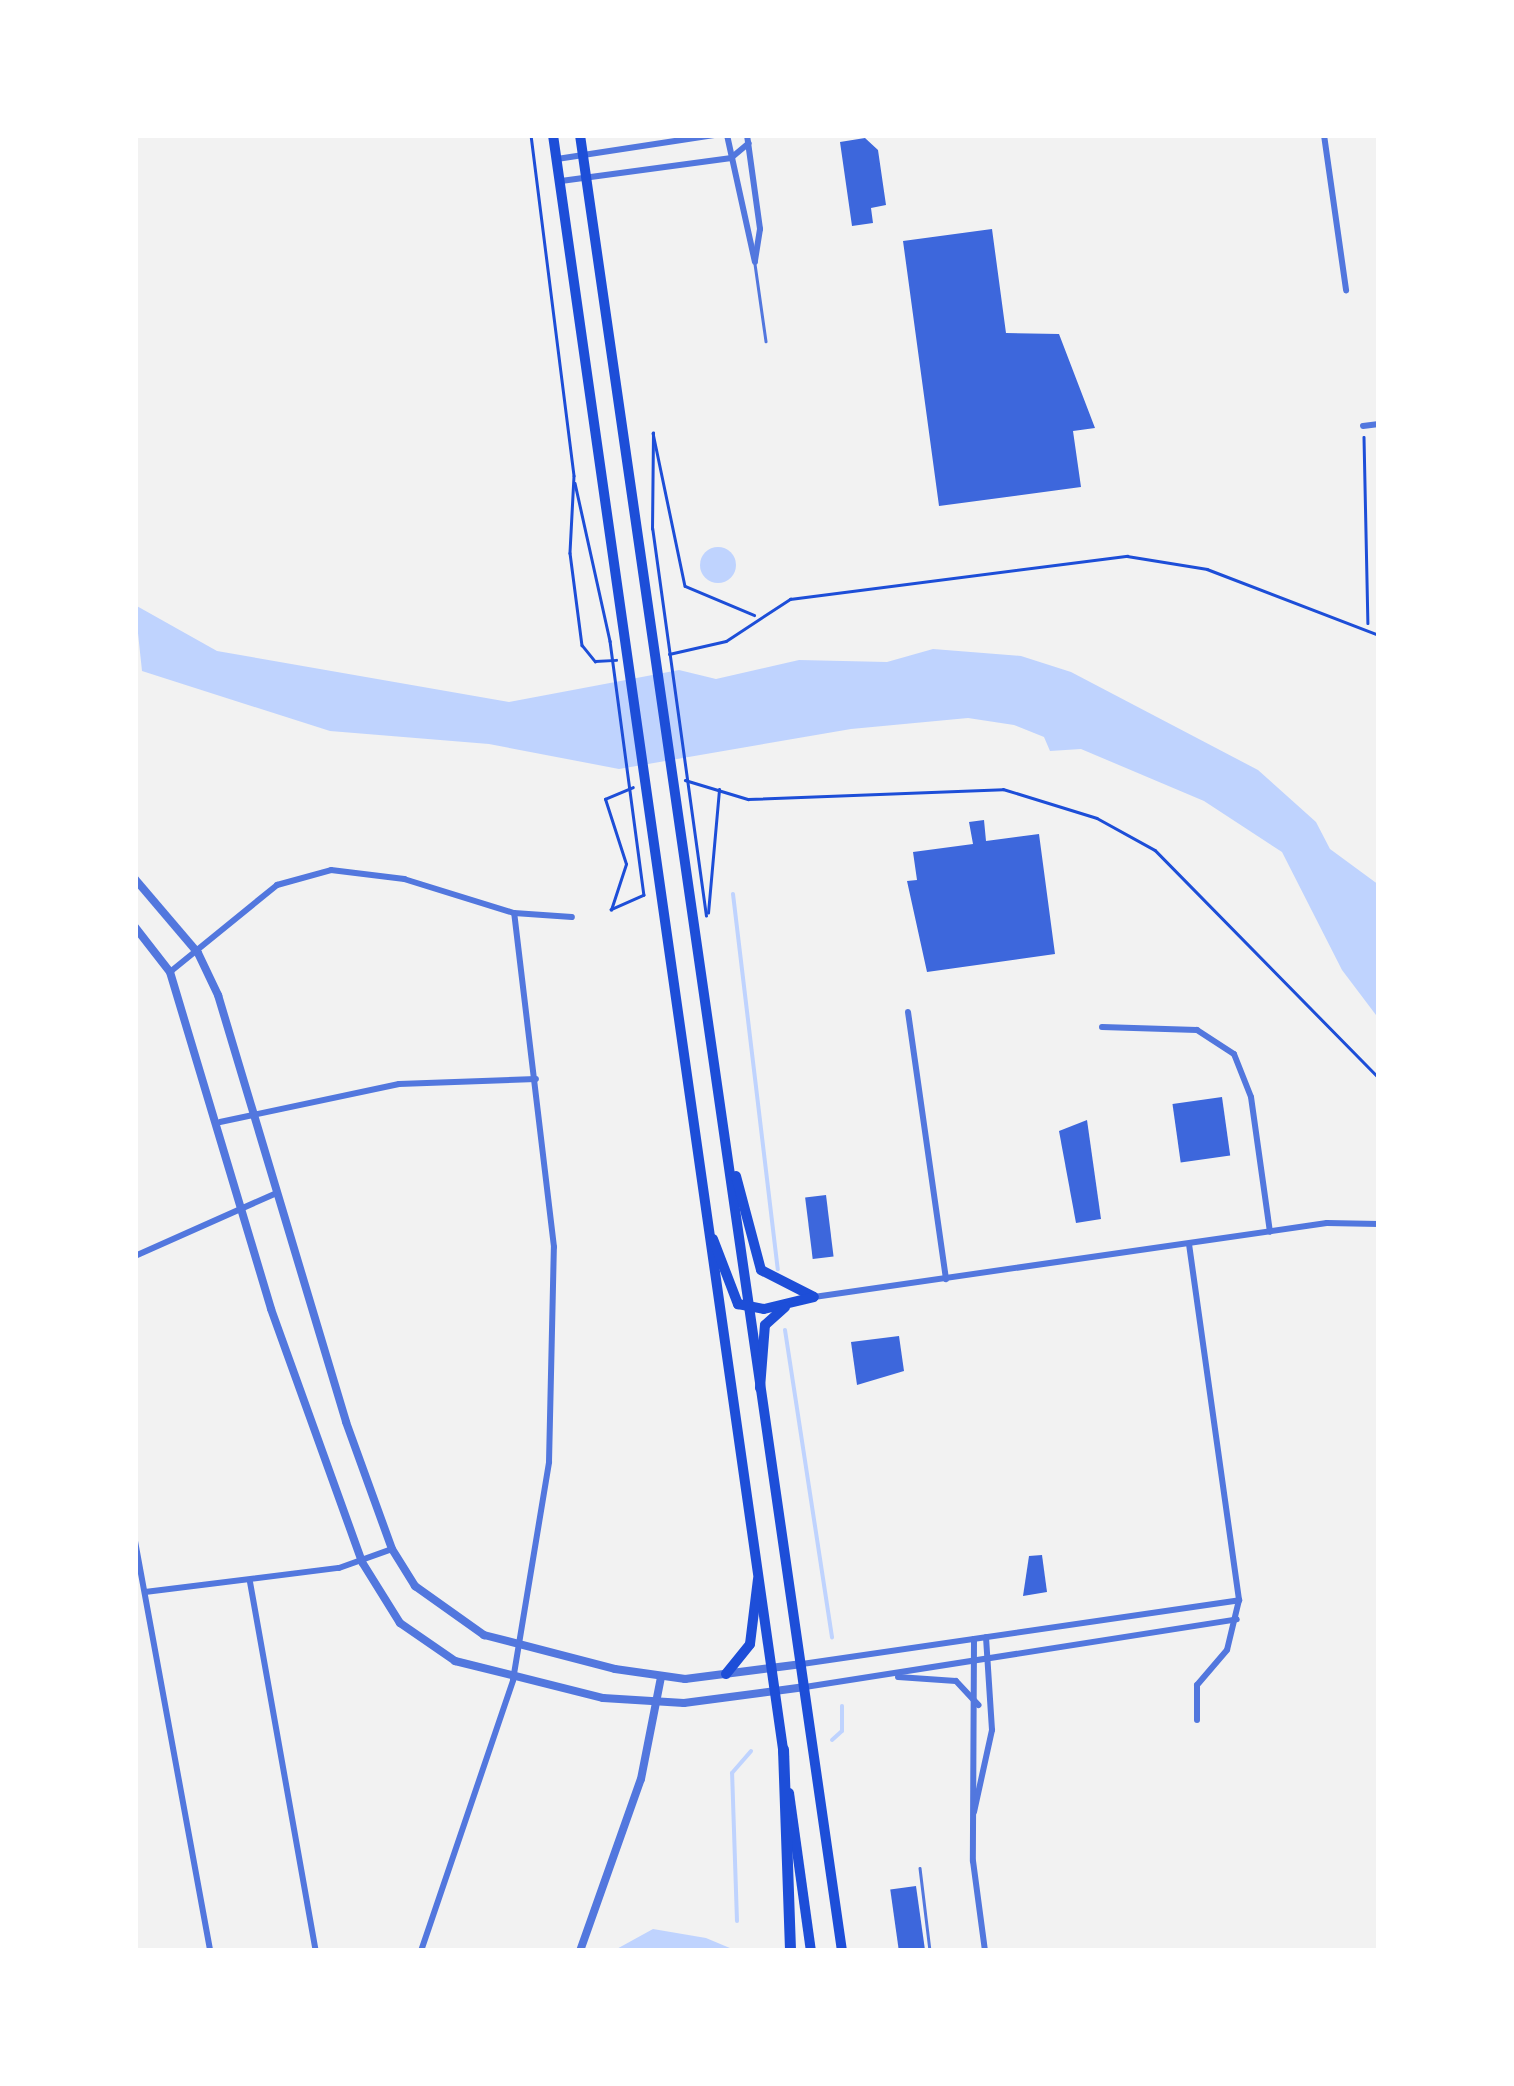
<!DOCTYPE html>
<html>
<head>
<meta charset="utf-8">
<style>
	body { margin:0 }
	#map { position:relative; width:1514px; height:2086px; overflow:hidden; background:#f2f2f2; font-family:Mulish,sans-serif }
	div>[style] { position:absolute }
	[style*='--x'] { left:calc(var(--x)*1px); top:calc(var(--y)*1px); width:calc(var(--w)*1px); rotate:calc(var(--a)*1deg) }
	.water>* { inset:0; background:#bfd3fe }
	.round { border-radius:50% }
	.stream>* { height:4px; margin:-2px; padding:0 2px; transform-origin:2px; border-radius:2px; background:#bfd3fe }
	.building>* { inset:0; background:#3d67dc; transform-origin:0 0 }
	.path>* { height:2.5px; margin:-1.25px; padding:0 1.25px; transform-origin:1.25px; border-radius:1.25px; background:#1d4ed8 }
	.service>* { height:2.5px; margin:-1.25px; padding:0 1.25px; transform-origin:1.25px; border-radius:1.25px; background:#5277de }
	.minor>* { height:6px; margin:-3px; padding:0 3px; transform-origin:3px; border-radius:3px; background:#5277de }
	.tertiary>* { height:8px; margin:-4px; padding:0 4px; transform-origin:4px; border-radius:4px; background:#5277de }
	.primary>* { height:10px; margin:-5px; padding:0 5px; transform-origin:5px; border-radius:5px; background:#1d4ed8 }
	.motorway>* { height:11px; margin:-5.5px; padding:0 5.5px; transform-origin:5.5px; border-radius:5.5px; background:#1d4ed8 }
	span { translate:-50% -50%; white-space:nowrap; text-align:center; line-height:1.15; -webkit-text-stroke:8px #fff; paint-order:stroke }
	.frame { position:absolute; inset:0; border:138px solid #fff; pointer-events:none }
</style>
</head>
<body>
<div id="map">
	<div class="water">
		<div class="round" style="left:700px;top:547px;width:36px;height:36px"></div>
		<div style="clip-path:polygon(135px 605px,217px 651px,509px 702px,679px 670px,716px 679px,799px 660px,887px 662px,933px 649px,1021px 656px,1071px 672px,1258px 770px,1316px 822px,1330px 849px,1379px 885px,1379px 1019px,1342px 970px,1282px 852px,1204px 801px,1081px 749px,1050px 751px,1044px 737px,1014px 725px,968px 718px,851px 729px,619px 769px,489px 744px,330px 731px,142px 671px)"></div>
		<div style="clip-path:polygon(653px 1929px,706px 1938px,737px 1951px,613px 1951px)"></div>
	</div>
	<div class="stream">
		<div style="--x:733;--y:894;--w:378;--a:83.2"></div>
		<div style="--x:785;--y:1330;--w:311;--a:81.3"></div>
		<div style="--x:832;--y:1740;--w:13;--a:-42"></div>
		<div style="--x:842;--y:1731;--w:25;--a:-90"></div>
		<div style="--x:737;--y:1921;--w:148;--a:-91.9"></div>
		<div style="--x:732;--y:1773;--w:29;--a:-49"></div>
	</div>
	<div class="building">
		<div style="clip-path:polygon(865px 138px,878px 150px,886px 205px,871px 208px,873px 223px,852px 226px,840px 142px)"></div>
		<div style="clip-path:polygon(992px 229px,1006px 333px,1059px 334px,1095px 428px,1073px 431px,1081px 487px,939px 506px,903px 241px)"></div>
		<div style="clip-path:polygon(984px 820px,986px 841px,1039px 834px,1055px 954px,927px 972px,907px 881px,917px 880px,913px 852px,973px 844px,969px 822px)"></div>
		<div style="left:1222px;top:1097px;width:59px;height:50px;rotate:82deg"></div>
		<div style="clip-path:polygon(1087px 1120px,1101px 1219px,1076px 1223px,1059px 1131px)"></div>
		<div style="left:826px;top:1195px;width:62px;height:21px;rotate:83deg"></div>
		<div style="clip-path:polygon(899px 1336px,904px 1371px,857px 1385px,851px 1342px)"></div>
		<div style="clip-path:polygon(1042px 1555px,1047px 1592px,1023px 1596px,1029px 1556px)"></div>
		<div style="left:916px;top:1886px;width:66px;height:26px;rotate:82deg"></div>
	</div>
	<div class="path">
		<div style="--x:531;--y:135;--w:343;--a:82.8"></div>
		<div style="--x:1364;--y:437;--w:186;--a:88.8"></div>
		<div style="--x:574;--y:476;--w:77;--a:93"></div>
		<div style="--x:570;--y:553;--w:93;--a:82.6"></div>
		<div style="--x:582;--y:645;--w:21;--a:51"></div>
		<div style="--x:595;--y:661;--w:21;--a:-3"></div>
		<div style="--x:575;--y:483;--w:162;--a:77.5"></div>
		<div style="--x:610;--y:641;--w:256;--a:82.4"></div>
		<div style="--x:644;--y:895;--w:36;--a:156"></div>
		<div style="--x:669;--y:654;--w:58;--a:-12.8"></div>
		<div style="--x:726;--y:641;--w:77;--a:-33.3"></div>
		<div style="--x:790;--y:599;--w:340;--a:-7.3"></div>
		<div style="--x:1127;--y:556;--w:81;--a:9.2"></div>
		<div style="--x:1207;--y:569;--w:184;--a:21"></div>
		<div style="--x:685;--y:780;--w:66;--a:16.8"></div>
		<div style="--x:748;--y:799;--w:255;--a:-2.2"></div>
		<div style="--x:1003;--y:789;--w:98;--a:17.1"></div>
		<div style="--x:1097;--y:818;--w:66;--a:28.9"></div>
		<div style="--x:1155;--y:850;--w:320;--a:45.5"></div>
		<div style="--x:611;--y:910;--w:48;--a:-71.9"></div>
		<div style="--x:626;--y:864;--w:68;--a:-107.9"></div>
		<div style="--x:605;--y:799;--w:30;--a:-23"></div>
		<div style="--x:708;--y:913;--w:124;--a:-84.9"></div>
		<div style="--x:706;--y:916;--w:391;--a:-97.9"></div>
		<div style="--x:652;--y:529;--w:96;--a:-89.4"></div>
		<div style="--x:653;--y:433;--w:156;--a:78.2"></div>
		<div style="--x:685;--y:586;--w:75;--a:22.8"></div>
	</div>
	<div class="service">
		<div style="--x:755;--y:264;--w:78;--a:81.9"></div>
		<div style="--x:920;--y:1868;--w:84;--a:83.1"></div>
	</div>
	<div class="minor">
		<div style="--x:727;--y:135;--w:130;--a:77.6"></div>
		<div style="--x:747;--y:135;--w:95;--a:82.1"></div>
		<div style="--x:760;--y:229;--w:32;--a:99"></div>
		<div style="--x:1324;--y:135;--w:157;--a:81.9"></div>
		<div style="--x:557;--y:159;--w:159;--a:-8.7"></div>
		<div style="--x:561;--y:181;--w:172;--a:-7.7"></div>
		<div style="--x:731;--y:158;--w:23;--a:-40"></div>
		<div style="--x:1363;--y:426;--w:16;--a:-7"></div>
		<div style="--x:170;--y:972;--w:138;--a:-39.1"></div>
		<div style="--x:277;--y:885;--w:56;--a:-15.5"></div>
		<div style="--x:331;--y:870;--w:74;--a:7"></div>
		<div style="--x:404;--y:879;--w:115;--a:17.2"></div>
		<div style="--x:514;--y:913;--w:58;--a:3.9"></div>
		<div style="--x:908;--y:1012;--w:270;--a:81.9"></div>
		<div style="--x:1102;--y:1027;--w:95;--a:1.8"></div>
		<div style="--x:1197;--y:1030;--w:44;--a:33"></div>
		<div style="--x:1234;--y:1054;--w:46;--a:68.4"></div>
		<div style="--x:1251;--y:1097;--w:136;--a:82"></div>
		<div style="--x:220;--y:1122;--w:183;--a:-12"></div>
		<div style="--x:399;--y:1084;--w:137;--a:-2.1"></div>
		<div style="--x:1189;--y:1244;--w:359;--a:82"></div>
		<div style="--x:1239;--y:1600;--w:51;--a:103.5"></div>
		<div style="--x:1227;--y:1650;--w:46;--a:130.6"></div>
		<div style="--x:1197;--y:1685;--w:35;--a:90"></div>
		<div style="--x:135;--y:1256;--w:152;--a:-24"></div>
		<div style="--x:814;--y:1297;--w:518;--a:-8.21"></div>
		<div style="--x:1327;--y:1223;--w:52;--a:1.1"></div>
		<div style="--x:135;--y:1541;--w:417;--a:79.6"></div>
		<div style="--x:250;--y:1582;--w:375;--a:79.9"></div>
		<div style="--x:145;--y:1592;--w:195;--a:-7.1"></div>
		<div style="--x:339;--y:1568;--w:56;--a:-19.7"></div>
		<div style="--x:974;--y:1639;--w:222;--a:90.3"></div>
		<div style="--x:973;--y:1861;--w:91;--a:82.4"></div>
		<div style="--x:802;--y:1664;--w:442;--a:-8.3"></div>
		<div style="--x:898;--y:1677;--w:58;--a:3.9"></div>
		<div style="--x:956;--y:1681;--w:33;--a:47"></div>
		<div style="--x:805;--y:1687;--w:437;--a:-8.9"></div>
		<div style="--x:974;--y:1812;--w:84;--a:-77.6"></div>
		<div style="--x:992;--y:1730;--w:93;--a:-93.7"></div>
		<div style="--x:421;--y:1951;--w:286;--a:-71.2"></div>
		<div style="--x:513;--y:1680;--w:221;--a:-80.6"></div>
		<div style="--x:549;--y:1462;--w:215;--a:-88.7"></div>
		<div style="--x:554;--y:1247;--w:336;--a:-96.8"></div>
	</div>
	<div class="tertiary">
		<div style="--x:135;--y:879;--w:97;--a:49.6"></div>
		<div style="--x:198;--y:953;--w:47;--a:64.5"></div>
		<div style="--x:218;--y:995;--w:446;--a:73.3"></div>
		<div style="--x:346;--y:1422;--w:135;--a:70.1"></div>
		<div style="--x:392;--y:1549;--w:44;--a:58.1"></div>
		<div style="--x:415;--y:1586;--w:85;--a:35.4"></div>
		<div style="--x:484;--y:1635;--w:135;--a:14.5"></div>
		<div style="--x:615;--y:1669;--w:71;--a:8.1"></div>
		<div style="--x:685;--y:1679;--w:118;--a:-7.3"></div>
		<div style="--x:135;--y:927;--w:57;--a:52.1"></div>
		<div style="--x:170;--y:972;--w:352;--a:73.3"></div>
		<div style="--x:271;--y:1309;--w:269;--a:70.2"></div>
		<div style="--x:362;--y:1562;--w:72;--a:58.1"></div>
		<div style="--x:400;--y:1623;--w:67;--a:34.6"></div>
		<div style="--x:455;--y:1661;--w:153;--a:14"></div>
		<div style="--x:603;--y:1698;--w:81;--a:3.5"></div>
		<div style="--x:684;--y:1703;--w:122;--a:-7.5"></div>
		<div style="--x:580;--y:1951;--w:182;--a:-70.5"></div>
		<div style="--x:641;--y:1779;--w:104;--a:-78.9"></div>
	</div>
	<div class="primary">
		<div style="--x:553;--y:135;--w:1638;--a:81.89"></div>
		<div style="--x:580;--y:135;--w:1835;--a:81.79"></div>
		<div style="--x:736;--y:1176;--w:97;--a:75.1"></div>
		<div style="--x:761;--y:1270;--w:59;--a:27"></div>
		<div style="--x:713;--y:1239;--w:70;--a:69"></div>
		<div style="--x:738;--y:1304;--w:26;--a:11"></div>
		<div style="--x:764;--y:1309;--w:51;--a:-13.5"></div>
		<div style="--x:760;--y:1388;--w:63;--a:-85.5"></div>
		<div style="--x:765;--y:1325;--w:27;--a:-42"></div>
		<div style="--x:726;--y:1674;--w:38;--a:-51"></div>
		<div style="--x:750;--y:1644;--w:65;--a:-83"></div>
		<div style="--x:789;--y:1793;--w:160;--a:82.1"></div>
	</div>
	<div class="motorway">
		<div style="--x:783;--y:1749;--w:202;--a:88"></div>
	</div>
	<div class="frame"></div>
</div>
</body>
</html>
